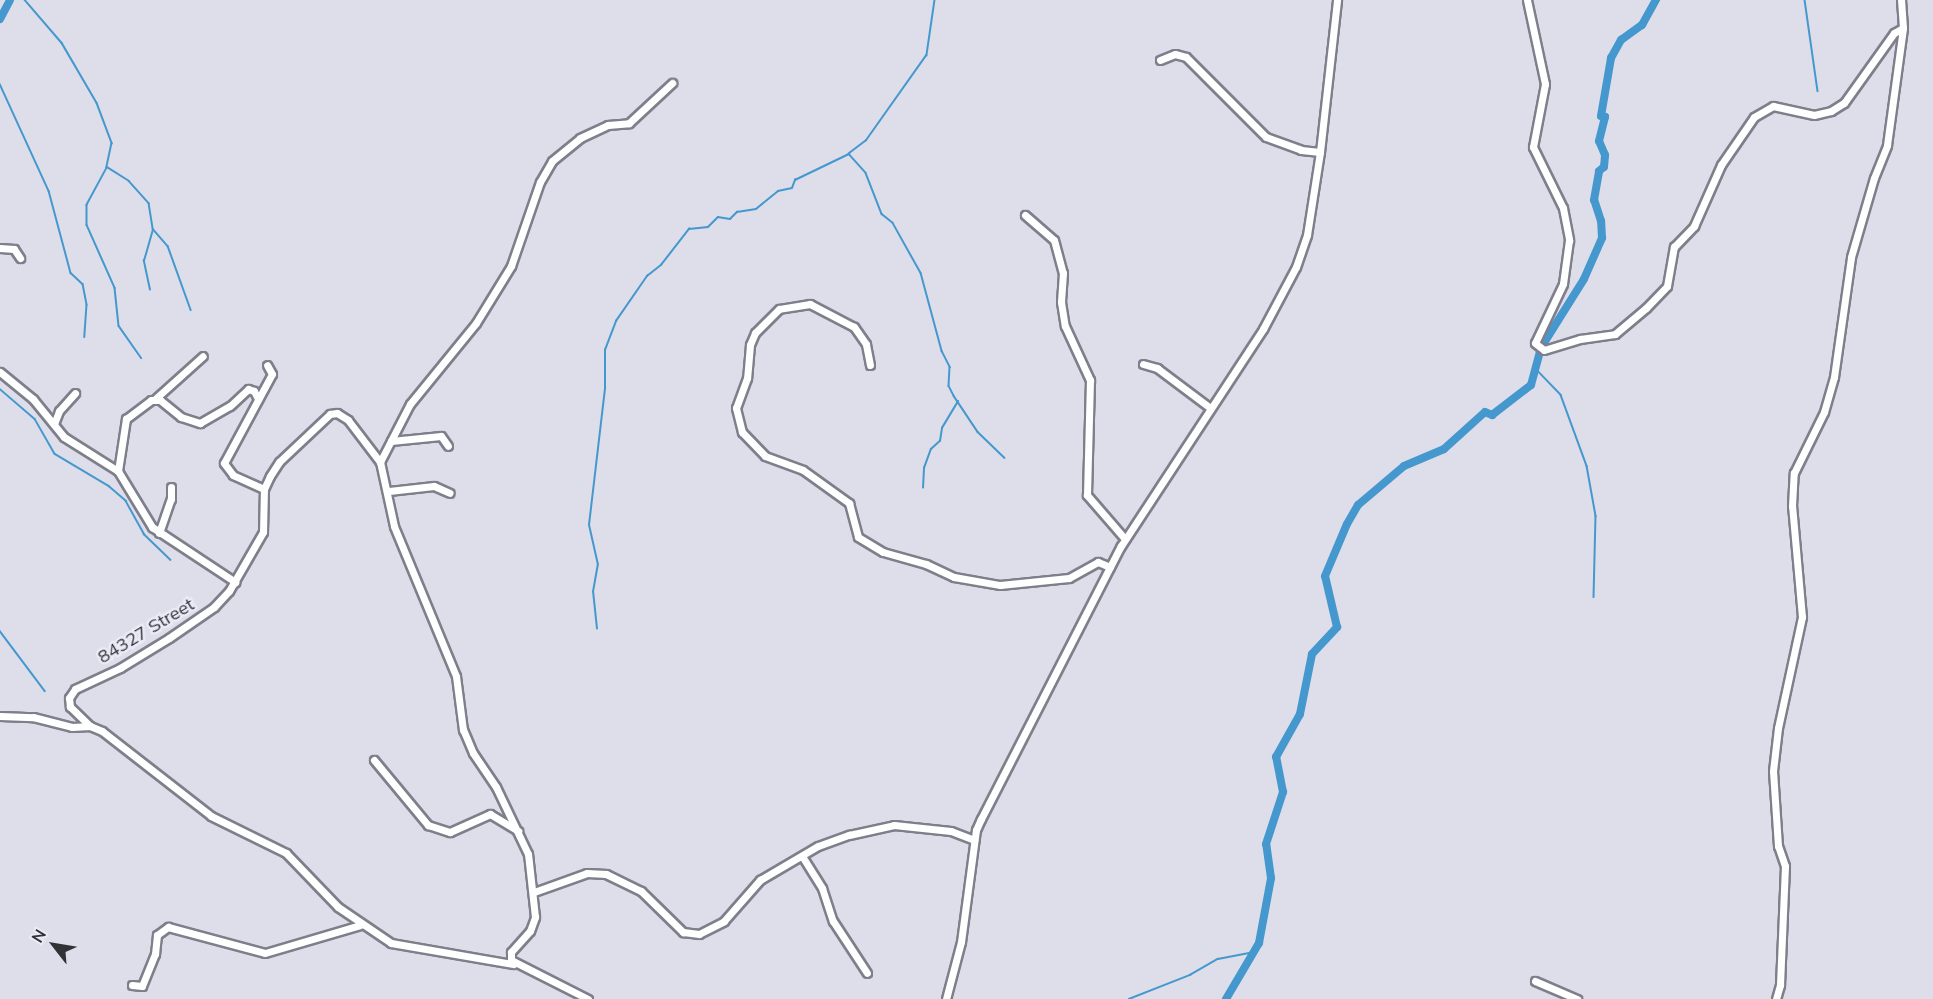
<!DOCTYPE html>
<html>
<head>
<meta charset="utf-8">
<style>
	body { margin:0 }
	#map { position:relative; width:1933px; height:999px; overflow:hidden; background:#dddeea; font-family:Mulish,sans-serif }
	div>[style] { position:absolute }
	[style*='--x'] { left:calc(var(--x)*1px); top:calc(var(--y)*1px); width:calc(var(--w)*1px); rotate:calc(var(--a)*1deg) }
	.stream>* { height:1.5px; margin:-0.75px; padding:0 0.75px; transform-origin:0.75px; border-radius:0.75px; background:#4598ce }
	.river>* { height:8px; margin:-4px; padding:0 4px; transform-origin:4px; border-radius:4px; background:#4598ce }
	.roads { filter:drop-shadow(2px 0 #7e7f8a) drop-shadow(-2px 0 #7e7f8a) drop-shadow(0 2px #7e7f8a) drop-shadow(0 -2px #7e7f8a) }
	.minor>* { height:7px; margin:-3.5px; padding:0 3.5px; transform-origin:3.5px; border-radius:3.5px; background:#fff }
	span { translate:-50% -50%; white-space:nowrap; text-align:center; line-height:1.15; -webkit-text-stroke:5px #eaebf7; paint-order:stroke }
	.street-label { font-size:18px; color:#313136 }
	.north { position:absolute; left:24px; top:915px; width:60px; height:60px; -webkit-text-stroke:4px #eaebf7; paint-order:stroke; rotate:301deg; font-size:16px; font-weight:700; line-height:24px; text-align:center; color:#313136 }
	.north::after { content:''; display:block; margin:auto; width:21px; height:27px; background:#313136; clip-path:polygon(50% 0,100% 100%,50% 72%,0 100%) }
</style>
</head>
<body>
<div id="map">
	<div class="stream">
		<div style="--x:25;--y:0;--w:57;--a:49.3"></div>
		<div style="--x:62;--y:43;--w:69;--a:59.7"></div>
		<div style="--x:97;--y:103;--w:43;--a:69.4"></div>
		<div style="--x:112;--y:143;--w:25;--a:102"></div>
		<div style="--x:107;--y:167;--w:26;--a:32"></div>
		<div style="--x:129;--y:181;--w:30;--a:48"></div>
		<div style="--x:149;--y:203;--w:26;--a:81"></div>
		<div style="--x:153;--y:229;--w:23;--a:49"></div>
		<div style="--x:168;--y:246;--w:68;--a:70.2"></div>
		<div style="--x:935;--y:0;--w:56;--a:98.3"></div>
		<div style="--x:927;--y:55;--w:105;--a:125.3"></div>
		<div style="--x:866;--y:141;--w:21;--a:143"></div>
		<div style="--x:849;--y:154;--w:25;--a:48"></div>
		<div style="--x:866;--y:173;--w:44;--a:68.7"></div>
		<div style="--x:882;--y:214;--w:14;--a:39"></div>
		<div style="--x:893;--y:223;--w:57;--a:60.8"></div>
		<div style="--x:921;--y:273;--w:81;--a:74.9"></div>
		<div style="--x:942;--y:351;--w:18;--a:63"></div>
		<div style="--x:950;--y:367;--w:19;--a:93"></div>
		<div style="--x:949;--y:386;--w:11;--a:63"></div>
		<div style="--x:954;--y:396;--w:43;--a:56.3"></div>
		<div style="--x:978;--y:432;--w:37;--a:44"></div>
		<div style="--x:1805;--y:0;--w:92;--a:81.9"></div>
		<div style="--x:0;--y:84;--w:118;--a:65.4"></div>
		<div style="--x:49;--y:191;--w:85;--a:75"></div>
		<div style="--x:71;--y:273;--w:16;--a:43"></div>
		<div style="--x:83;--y:284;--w:21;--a:79"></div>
		<div style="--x:87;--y:305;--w:32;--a:94"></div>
		<div style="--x:107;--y:168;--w:42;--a:118.4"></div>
		<div style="--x:87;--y:205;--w:20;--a:90"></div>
		<div style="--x:87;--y:225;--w:69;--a:66"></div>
		<div style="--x:115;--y:288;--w:38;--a:84"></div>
		<div style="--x:119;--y:326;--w:39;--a:55"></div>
		<div style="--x:150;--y:290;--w:30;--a:-102"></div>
		<div style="--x:144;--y:261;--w:32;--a:-74"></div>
		<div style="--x:1538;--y:371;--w:33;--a:46"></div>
		<div style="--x:1561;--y:395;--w:76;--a:69.9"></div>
		<div style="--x:1587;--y:466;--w:51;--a:79.8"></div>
		<div style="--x:1596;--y:516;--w:81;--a:91.4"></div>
		<div style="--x:0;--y:389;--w:46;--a:40.6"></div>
		<div style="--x:35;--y:419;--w:40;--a:60.3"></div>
		<div style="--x:55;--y:454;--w:63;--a:30.7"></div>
		<div style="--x:109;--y:486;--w:23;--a:41"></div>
		<div style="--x:126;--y:501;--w:38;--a:61"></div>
		<div style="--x:144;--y:534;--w:37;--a:44"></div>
		<div style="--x:923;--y:488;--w:20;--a:-87"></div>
		<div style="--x:924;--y:468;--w:20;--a:-70"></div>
		<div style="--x:931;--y:449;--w:12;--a:-42"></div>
		<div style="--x:940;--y:441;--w:13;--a:-81"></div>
		<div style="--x:942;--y:428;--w:31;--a:-59"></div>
		<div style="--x:597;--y:629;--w:37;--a:-96"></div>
		<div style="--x:593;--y:592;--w:27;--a:-80"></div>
		<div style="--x:598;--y:565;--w:41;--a:-102.7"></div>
		<div style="--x:589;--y:525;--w:138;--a:-83.3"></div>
		<div style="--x:605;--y:388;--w:38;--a:-90"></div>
		<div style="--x:605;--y:350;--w:31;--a:-69"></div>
		<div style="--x:616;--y:321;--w:55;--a:-55.4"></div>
		<div style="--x:647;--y:276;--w:18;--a:-38"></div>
		<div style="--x:661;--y:265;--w:46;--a:-52.1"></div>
		<div style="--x:689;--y:229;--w:19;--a:-6"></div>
		<div style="--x:708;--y:227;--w:14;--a:-45"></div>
		<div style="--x:718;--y:217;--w:12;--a:9"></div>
		<div style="--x:730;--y:219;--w:10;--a:-45"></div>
		<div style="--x:737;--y:212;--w:19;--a:-9"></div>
		<div style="--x:756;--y:209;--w:28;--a:-39"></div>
		<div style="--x:778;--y:191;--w:14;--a:-12"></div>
		<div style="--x:792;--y:188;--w:9;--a:-69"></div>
		<div style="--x:795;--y:180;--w:60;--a:-25.7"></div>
		<div style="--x:0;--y:631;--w:75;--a:53.1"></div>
		<div style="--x:1129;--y:999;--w:66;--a:-21.5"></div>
		<div style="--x:1190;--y:975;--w:32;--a:-30"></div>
		<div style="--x:1218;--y:959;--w:38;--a:-11"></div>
	</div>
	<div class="river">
		<div style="--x:0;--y:19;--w:21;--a:-62"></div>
		<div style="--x:1542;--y:346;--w:79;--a:-57.9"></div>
		<div style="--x:1584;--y:279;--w:45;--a:-66.3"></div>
		<div style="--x:1602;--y:238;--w:17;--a:-93"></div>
		<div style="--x:1601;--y:221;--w:22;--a:-108"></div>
		<div style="--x:1594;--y:200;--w:29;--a:-80"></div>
		<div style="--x:1599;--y:171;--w:6;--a:-39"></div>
		<div style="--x:1604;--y:167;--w:12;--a:-85"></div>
		<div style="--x:1605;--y:155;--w:15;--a:-113"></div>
		<div style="--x:1599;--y:141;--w:25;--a:-76"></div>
		<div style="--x:1605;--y:117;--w:4;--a:-166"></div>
		<div style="--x:1601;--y:116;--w:59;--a:-80.2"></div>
		<div style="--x:1611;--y:58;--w:21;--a:-61"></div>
		<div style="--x:1621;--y:40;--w:26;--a:-36"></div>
		<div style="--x:1642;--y:25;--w:29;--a:-61"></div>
		<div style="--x:1226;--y:999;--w:65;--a:-59.5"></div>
		<div style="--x:1259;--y:943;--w:66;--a:-79.5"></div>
		<div style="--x:1271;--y:878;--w:34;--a:-98"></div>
		<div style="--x:1266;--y:844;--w:55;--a:-71.9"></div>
		<div style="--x:1283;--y:792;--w:36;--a:-101"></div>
		<div style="--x:1276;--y:757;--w:49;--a:-60.8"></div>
		<div style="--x:1300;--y:714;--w:61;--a:-78.7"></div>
		<div style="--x:1312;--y:654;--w:37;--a:-47"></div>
		<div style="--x:1337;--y:627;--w:52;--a:-103.2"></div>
		<div style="--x:1325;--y:576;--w:56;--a:-67.1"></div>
		<div style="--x:1347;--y:524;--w:22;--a:-60"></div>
		<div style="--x:1358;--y:505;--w:60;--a:-40.3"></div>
		<div style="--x:1404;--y:466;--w:43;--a:-23"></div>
		<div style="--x:1444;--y:449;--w:55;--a:-42.1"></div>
		<div style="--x:1485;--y:412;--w:8;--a:23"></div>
		<div style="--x:1492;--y:415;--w:49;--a:-37.6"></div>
		<div style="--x:1531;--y:385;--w:35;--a:-75"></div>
	</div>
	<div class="roads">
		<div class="minor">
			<div style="--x:1527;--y:0;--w:86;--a:77.9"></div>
			<div style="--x:1545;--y:84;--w:64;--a:100.8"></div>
			<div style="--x:1533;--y:147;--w:68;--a:63.8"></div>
			<div style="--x:1563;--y:208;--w:33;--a:79"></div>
			<div style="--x:1569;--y:240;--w:44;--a:97.8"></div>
			<div style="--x:1563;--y:284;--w:65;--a:115.4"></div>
			<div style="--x:1535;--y:343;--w:11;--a:38"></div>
			<div style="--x:1544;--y:350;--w:38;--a:-17"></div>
			<div style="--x:1580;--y:339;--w:35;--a:-8"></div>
			<div style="--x:1615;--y:334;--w:40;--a:-40"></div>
			<div style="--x:1646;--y:308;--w:30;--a:-46"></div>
			<div style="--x:1667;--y:286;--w:40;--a:-80"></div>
			<div style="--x:1674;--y:247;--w:29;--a:-46"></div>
			<div style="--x:1694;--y:226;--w:67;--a:-66.1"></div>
			<div style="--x:1721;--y:165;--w:58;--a:-55.5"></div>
			<div style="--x:1754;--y:117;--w:22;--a:-30"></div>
			<div style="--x:1773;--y:106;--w:42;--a:12.4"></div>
			<div style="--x:1814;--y:115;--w:17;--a:-13"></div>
			<div style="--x:1831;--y:111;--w:15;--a:-32"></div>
			<div style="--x:1844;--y:103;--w:86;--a:-54.5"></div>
			<div style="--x:1894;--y:33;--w:10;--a:-29"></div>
			<div style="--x:1160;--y:60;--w:16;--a:-22"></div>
			<div style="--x:1175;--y:54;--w:11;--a:15"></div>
			<div style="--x:1186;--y:57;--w:113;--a:45"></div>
			<div style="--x:1266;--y:137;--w:37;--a:20"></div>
			<div style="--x:1301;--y:150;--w:19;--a:6"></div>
			<div style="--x:1025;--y:215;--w:38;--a:41"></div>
			<div style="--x:1054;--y:240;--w:34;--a:75"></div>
			<div style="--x:1063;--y:273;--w:29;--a:94"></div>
			<div style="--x:1061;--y:302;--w:24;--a:81"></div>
			<div style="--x:1065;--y:326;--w:60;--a:65.2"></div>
			<div style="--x:1090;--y:380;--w:115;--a:91.5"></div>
			<div style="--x:1087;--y:495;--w:58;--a:49.2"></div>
			<div style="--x:0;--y:248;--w:14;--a:4"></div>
			<div style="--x:14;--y:249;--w:11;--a:56"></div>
			<div style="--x:1143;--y:364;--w:15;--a:16"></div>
			<div style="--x:1157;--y:368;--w:65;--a:36.9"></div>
			<div style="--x:870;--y:365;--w:21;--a:-101"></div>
			<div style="--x:866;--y:344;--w:21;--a:-125"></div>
			<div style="--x:854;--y:327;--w:50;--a:-152.4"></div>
			<div style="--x:810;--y:304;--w:31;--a:171"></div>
			<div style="--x:779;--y:309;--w:34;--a:135"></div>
			<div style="--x:755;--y:333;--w:13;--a:113"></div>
			<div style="--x:750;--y:345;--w:33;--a:95"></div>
			<div style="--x:747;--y:378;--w:32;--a:110"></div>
			<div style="--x:736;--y:408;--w:25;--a:76"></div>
			<div style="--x:742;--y:432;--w:33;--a:46"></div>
			<div style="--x:765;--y:456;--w:40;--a:20.2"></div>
			<div style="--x:803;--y:470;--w:57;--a:35.7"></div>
			<div style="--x:849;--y:503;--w:35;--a:75"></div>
			<div style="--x:858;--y:537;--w:29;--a:31"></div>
			<div style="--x:883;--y:552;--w:45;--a:15.6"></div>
			<div style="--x:926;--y:564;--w:31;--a:25"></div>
			<div style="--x:954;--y:577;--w:47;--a:9.9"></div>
			<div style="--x:1000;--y:585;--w:69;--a:-5.8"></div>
			<div style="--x:1069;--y:578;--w:33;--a:-29"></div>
			<div style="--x:1098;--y:562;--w:13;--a:23"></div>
			<div style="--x:0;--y:372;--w:43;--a:39.3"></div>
			<div style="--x:33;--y:399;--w:49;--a:50.8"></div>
			<div style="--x:64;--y:437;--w:64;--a:32.2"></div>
			<div style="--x:118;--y:471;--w:66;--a:58.7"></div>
			<div style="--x:152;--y:527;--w:100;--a:33.5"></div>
			<div style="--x:155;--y:399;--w:64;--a:-41.9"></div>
			<div style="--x:54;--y:424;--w:14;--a:-69"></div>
			<div style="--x:59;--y:411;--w:24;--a:-48"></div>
			<div style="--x:391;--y:441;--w:50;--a:-5.7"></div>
			<div style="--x:441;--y:436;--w:12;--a:55"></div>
			<div style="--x:118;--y:471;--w:53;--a:-81.3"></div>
			<div style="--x:126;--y:419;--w:31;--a:-37"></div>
			<div style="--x:151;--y:400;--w:9;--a:0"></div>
			<div style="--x:160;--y:400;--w:27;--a:39"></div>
			<div style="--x:181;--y:417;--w:20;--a:18"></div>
			<div style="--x:200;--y:423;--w:34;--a:-30"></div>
			<div style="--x:230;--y:406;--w:25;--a:-43"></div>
			<div style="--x:248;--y:389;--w:6;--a:18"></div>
			<div style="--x:254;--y:391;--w:9;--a:63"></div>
			<div style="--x:264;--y:489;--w:34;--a:-156"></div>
			<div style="--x:233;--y:475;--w:15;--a:-127"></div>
			<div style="--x:224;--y:463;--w:101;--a:-61.7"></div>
			<div style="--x:272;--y:374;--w:10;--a:-119"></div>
			<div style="--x:389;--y:491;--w:45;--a:-6.3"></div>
			<div style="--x:434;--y:486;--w:17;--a:24"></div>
			<div style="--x:159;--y:533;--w:36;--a:-71"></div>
			<div style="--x:171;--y:499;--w:12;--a:-90"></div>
			<div style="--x:0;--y:716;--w:33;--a:2"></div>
			<div style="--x:33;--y:717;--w:40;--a:14.4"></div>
			<div style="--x:72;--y:727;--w:18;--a:-3"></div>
			<div style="--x:90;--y:726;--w:13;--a:23"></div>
			<div style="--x:102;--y:731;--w:138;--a:37.9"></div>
			<div style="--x:211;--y:816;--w:84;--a:26.3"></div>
			<div style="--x:286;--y:853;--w:75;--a:46.1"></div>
			<div style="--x:338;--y:907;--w:64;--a:34.2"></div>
			<div style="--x:391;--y:943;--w:124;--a:9.8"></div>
			<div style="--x:90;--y:726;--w:28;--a:-136"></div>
			<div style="--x:70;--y:707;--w:9;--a:-96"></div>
			<div style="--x:69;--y:698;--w:11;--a:-56"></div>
			<div style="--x:75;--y:689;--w:50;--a:-25"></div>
			<div style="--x:120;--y:668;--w:57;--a:-31.5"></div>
			<div style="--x:169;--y:638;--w:55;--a:-34.6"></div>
			<div style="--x:214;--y:607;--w:22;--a:-47"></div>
			<div style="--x:229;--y:591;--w:68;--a:-60"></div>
			<div style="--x:263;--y:532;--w:43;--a:-88.7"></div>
			<div style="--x:264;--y:489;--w:14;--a:-65"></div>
			<div style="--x:270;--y:476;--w:17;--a:-57"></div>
			<div style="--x:279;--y:462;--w:70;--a:-43.3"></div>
			<div style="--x:330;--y:414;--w:7;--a:-8"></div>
			<div style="--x:337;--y:413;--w:13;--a:32"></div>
			<div style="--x:348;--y:420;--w:53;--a:52.7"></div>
			<div style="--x:374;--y:760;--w:85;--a:50.3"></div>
			<div style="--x:428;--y:825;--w:23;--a:18"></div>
			<div style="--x:450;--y:832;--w:44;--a:-24.2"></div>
			<div style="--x:490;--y:814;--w:33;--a:31"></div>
			<div style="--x:802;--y:856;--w:38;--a:58"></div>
			<div style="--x:822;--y:888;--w:35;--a:72"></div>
			<div style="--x:833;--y:921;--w:62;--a:56.8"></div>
			<div style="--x:534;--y:892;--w:56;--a:-19.7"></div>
			<div style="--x:587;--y:873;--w:19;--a:3"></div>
			<div style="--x:606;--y:874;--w:39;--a:26"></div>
			<div style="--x:641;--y:891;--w:59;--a:44.3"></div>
			<div style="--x:683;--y:932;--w:16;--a:7"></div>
			<div style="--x:699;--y:934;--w:28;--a:-27"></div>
			<div style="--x:724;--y:921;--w:55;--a:-48.7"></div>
			<div style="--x:760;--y:880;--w:67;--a:-30.4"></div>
			<div style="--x:818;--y:846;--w:33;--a:-20"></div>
			<div style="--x:849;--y:835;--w:46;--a:-12.5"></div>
			<div style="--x:894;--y:825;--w:57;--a:6"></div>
			<div style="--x:951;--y:831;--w:25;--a:21"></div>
			<div style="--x:1535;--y:981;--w:46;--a:23.2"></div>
			<div style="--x:132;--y:985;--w:10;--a:6"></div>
			<div style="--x:142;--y:986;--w:35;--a:-68"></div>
			<div style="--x:155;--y:954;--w:19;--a:-84"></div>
			<div style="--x:157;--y:935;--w:14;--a:-36"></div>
			<div style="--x:168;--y:927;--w:100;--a:15"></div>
			<div style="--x:265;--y:953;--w:99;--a:-16.4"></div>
			<div style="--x:588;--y:999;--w:86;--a:-153.1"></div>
			<div style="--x:511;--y:960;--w:8;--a:-90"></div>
			<div style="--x:511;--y:952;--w:28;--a:-48"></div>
			<div style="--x:530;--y:931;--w:15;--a:-70"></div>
			<div style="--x:535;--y:917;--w:63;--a:-96.3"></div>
			<div style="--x:528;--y:854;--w:74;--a:-115.5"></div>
			<div style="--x:496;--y:787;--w:41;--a:-124.1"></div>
			<div style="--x:473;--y:753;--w:25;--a:-113"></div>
			<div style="--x:463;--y:730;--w:54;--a:-97.4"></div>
			<div style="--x:456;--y:676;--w:162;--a:-112.5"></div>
			<div style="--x:394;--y:526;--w:66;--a:-102.3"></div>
			<div style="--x:380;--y:462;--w:65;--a:-62.7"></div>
			<div style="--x:410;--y:404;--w:104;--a:-50.8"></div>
			<div style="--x:476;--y:323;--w:67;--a:-58.4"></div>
			<div style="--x:511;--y:266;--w:89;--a:-71"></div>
			<div style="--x:540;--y:182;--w:24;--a:-60"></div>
			<div style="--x:552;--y:161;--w:36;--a:-39"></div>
			<div style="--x:580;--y:138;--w:31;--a:-25"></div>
			<div style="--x:608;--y:125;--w:21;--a:-5"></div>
			<div style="--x:629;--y:123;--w:59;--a:-42.9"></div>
			<div style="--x:946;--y:999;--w:59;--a:-75.3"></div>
			<div style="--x:961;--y:942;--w:113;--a:-82.4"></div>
			<div style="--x:976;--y:830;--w:12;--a:-66"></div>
			<div style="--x:981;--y:819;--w:307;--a:-62.9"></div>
			<div style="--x:1121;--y:546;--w:259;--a:-56.8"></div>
			<div style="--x:1263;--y:329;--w:70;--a:-62"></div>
			<div style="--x:1296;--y:267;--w:34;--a:-71"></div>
			<div style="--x:1307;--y:235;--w:84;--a:-81.1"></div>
			<div style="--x:1320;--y:152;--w:153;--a:-83.6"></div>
			<div style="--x:1776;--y:999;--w:15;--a:-74"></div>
			<div style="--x:1780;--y:985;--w:119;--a:-87.6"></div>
			<div style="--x:1785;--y:866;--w:21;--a:-109"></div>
			<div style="--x:1778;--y:846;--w:75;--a:-93.8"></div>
			<div style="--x:1773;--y:771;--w:43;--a:-83.4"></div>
			<div style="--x:1778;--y:728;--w:114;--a:-77.8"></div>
			<div style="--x:1802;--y:617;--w:111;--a:-95.1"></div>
			<div style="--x:1792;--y:506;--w:33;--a:-87"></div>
			<div style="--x:1794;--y:473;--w:68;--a:-63.8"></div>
			<div style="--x:1824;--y:412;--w:36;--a:-74"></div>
			<div style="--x:1834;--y:377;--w:121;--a:-81.9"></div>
			<div style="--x:1851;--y:257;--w:82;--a:-73.8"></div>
			<div style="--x:1874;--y:178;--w:35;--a:-68"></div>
			<div style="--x:1887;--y:145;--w:118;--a:-82.2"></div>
			<div style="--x:1903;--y:28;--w:28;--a:-94"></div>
		</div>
	</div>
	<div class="street-label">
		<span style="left:146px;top:631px;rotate:-31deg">84327 Street</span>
	</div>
	<div class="north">N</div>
</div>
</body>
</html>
